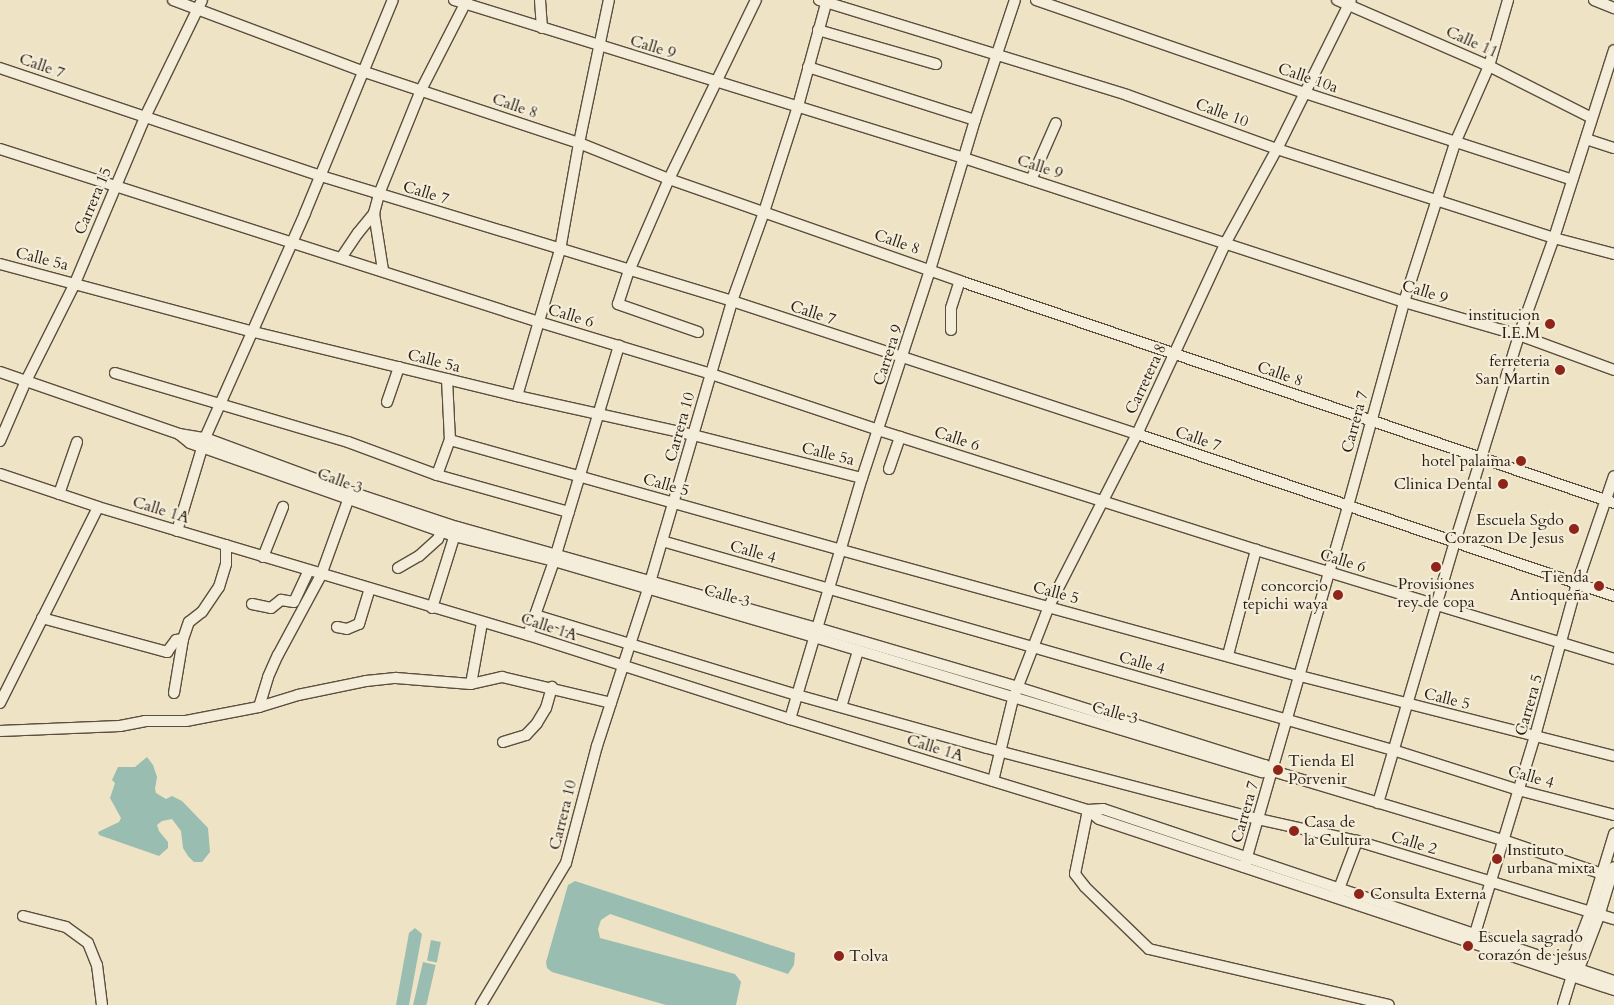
<!DOCTYPE html>
<html>
<head>
<meta charset="utf-8">
<style>
	body { margin:0 }
	#map { position:relative; width:1614px; height:1005px; overflow:hidden; background:#eee3c4; font-family:Cardo,serif }
	div>[style] { position:absolute }
	[style*='--x'] { left:calc(var(--x)*1px); top:calc(var(--y)*1px); width:calc(var(--w)*1px); rotate:calc(var(--a)*1deg) }
	.water>* { inset:0; background:#99beb1; transform-origin:0 0 }
	.roads { filter:drop-shadow(1px 0 #5c4e3e) drop-shadow(-1px 0 #5c4e3e) drop-shadow(0 1px #5c4e3e) drop-shadow(0 -1px #5c4e3e) }
	.minor>* { height:10px; margin:-5px; padding:0 5px; transform-origin:5px; border-radius:5px; background:#f4edd9 }
	.dots>* { width:14px; height:14px; translate:-50% -50%; box-sizing:border-box; border:2px solid #f4edd9; border-radius:50% }
	span { translate:-50% -50%; white-space:nowrap; text-align:center; line-height:1.15; -webkit-text-stroke:4.5px #f4edd9; paint-order:stroke }
	.street-label { font-size:16px; color:#2b1d12 }
	.poi-label { font-size:16px; color:#2b1d12 }
	.right { translate:-100% -50%; text-align:right }
	.left { translate:0 -50%; text-align:left }
</style>
</head>
<body>
<div id="map">
	<div class="water">
		<div style="clip-path:polygon(147px 757px,153px 765px,157px 777px,155px 789px,156px 793px,166px 799px,172px 796px,182px 801px,208px 828px,210px 852px,202px 862px,194px 862px,188px 856px,183px 848px,181px 831px,172px 819px,162px 821px,157px 825px,159px 831px,168px 842px,168px 848px,159px 856px,99px 835px,98px 832px,119px 822px,121px 818px,110px 798px,115px 783px,112px 780px,118px 767px,135px 767px)"></div>
		<div style="clip-path:polygon(575px 881px,795px 953px,794px 965px,788px 974px,610px 914px,601px 920px,598px 929px,600px 938px,735px 974px,741px 982px,736px 1005px,666px 1005px,552px 972px,547px 968px,546px 962px,568px 885px)"></div>
		<div style="clip-path:polygon(415px 928px,422px 934px,409px 1005px,396px 1005px,409px 933px)"></div>
		<div style="left:431px;top:940px;width:10px;height:21px;rotate:11deg"></div>
		<div style="left:423px;top:962px;width:13px;height:44px;rotate:13deg"></div>
	</div>
	<div class="roads">
		<div class="minor">
			<div style="--x:173;--y:0;--w:205;--a:20.6"></div>
			<div style="--x:365;--y:72;--w:225;--a:18.4"></div>
			<div style="--x:579;--y:143;--w:97;--a:21.8"></div>
			<div style="--x:669;--y:179;--w:308;--a:19.3"></div>
			<div style="--x:960;--y:281;--w:691;--a:18.75"></div>
			<div style="--x:454;--y:0;--w:534;--a:17.21"></div>
			<div style="--x:964;--y:158;--w:463;--a:18.1"></div>
			<div style="--x:1404;--y:302;--w:120;--a:16"></div>
			<div style="--x:1519;--y:335;--w:101;--a:20.2"></div>
			<div style="--x:540;--y:0;--w:28;--a:86"></div>
			<div style="--x:819;--y:0;--w:322;--a:17.1"></div>
			<div style="--x:1127;--y:95;--w:159;--a:19.8"></div>
			<div style="--x:1277;--y:149;--w:291;--a:17.8"></div>
			<div style="--x:1554;--y:238;--w:62;--a:14.9"></div>
			<div style="--x:1036;--y:0;--w:285;--a:19.1"></div>
			<div style="--x:1305;--y:93;--w:281;--a:18"></div>
			<div style="--x:1337;--y:0;--w:166;--a:23.5"></div>
			<div style="--x:1489;--y:66;--w:115;--a:26.8"></div>
			<div style="--x:1594;--y:0;--w:22;--a:22"></div>
			<div style="--x:818;--y:30;--w:123;--a:16.1"></div>
			<div style="--x:808;--y:67;--w:175;--a:17.6"></div>
			<div style="--x:0;--y:68;--w:339;--a:18.6"></div>
			<div style="--x:321;--y:176;--w:430;--a:16.9"></div>
			<div style="--x:732;--y:301;--w:426;--a:18.2"></div>
			<div style="--x:1137;--y:434;--w:504;--a:18.76"></div>
			<div style="--x:1586;--y:139;--w:29;--a:18"></div>
			<div style="--x:0;--y:149;--w:566;--a:17.79"></div>
			<div style="--x:539;--y:322;--w:180;--a:16.8"></div>
			<div style="--x:711;--y:374;--w:176;--a:18.5"></div>
			<div style="--x:878;--y:430;--w:397;--a:17.6"></div>
			<div style="--x:1256;--y:550;--w:374;--a:16.9"></div>
			<div style="--x:1031;--y:180;--w:62;--a:-66.3"></div>
			<div style="--x:341;--y:258;--w:30;--a:-56"></div>
			<div style="--x:358;--y:233;--w:26;--a:-51"></div>
			<div style="--x:0;--y:264;--w:263;--a:15"></div>
			<div style="--x:254;--y:332;--w:271;--a:13.7"></div>
			<div style="--x:517;--y:396;--w:180;--a:12.5"></div>
			<div style="--x:693;--y:435;--w:174;--a:14.3"></div>
			<div style="--x:383;--y:270;--w:58;--a:-99"></div>
			<div style="--x:374;--y:213;--w:20;--a:-75"></div>
			<div style="--x:379;--y:194;--w:112;--a:-68"></div>
			<div style="--x:421;--y:90;--w:101;--a:-62.9"></div>
			<div style="--x:951;--y:330;--w:22;--a:-90"></div>
			<div style="--x:951;--y:308;--w:28;--a:-72"></div>
			<div style="--x:698;--y:332;--w:85;--a:-160.7"></div>
			<div style="--x:618;--y:304;--w:35;--a:-72"></div>
			<div style="--x:629;--y:271;--w:100;--a:-66.5"></div>
			<div style="--x:669;--y:179;--w:199;--a:-64.1"></div>
			<div style="--x:0;--y:372;--w:189;--a:19.1"></div>
			<div style="--x:179;--y:434;--w:26;--a:9"></div>
			<div style="--x:205;--y:438;--w:156;--a:20.3"></div>
			<div style="--x:351;--y:492;--w:112;--a:18.3"></div>
			<div style="--x:457;--y:527;--w:374;--a:15.7"></div>
			<div style="--x:817;--y:628;--w:209;--a:16.4"></div>
			<div style="--x:1017;--y:687;--w:260;--a:17.5"></div>
			<div style="--x:1265;--y:765;--w:9;--a:41"></div>
			<div style="--x:115;--y:373;--w:243;--a:16.5"></div>
			<div style="--x:348;--y:442;--w:95;--a:20.3"></div>
			<div style="--x:437;--y:475;--w:137;--a:15.7"></div>
			<div style="--x:447;--y:379;--w:61;--a:87.2"></div>
			<div style="--x:517;--y:396;--w:152;--a:-73.6"></div>
			<div style="--x:560;--y:250;--w:109;--a:-79.9"></div>
			<div style="--x:579;--y:143;--w:146;--a:-78.2"></div>
			<div style="--x:387;--y:402;--w:37;--a:-71"></div>
			<div style="--x:179;--y:434;--w:14;--a:39"></div>
			<div style="--x:190;--y:443;--w:280;--a:19.4"></div>
			<div style="--x:454;--y:536;--w:103;--a:14"></div>
			<div style="--x:554;--y:561;--w:271;--a:16.3"></div>
			<div style="--x:814;--y:637;--w:468;--a:16.8"></div>
			<div style="--x:1262;--y:772;--w:10;--a:-6"></div>
			<div style="--x:1272;--y:771;--w:15;--a:16"></div>
			<div style="--x:1286;--y:775;--w:227;--a:16.7"></div>
			<div style="--x:1503;--y:840;--w:117;--a:18.9"></div>
			<div style="--x:0;--y:441;--w:65;--a:-66.6"></div>
			<div style="--x:26;--y:381;--w:110;--a:-63.4"></div>
			<div style="--x:75;--y:283;--w:180;--a:-67.1"></div>
			<div style="--x:145;--y:117;--w:130;--a:-64"></div>
			<div style="--x:889;--y:469;--w:34;--a:-71"></div>
			<div style="--x:0;--y:474;--w:103;--a:18.6"></div>
			<div style="--x:98;--y:507;--w:449;--a:16.6"></div>
			<div style="--x:528;--y:635;--w:275;--a:17.8"></div>
			<div style="--x:790;--y:719;--w:312;--a:17"></div>
			<div style="--x:1088;--y:810;--w:14;--a:39"></div>
			<div style="--x:1099;--y:819;--w:543;--a:18.37"></div>
			<div style="--x:437;--y:475;--w:37;--a:-70"></div>
			<div style="--x:450;--y:440;--w:406;--a:15.7"></div>
			<div style="--x:841;--y:550;--w:476;--a:15.4"></div>
			<div style="--x:1300;--y:676;--w:324;--a:14.3"></div>
			<div style="--x:59;--y:494;--w:55;--a:-70.9"></div>
			<div style="--x:177;--y:531;--w:97;--a:-73.2"></div>
			<div style="--x:205;--y:438;--w:246;--a:-66"></div>
			<div style="--x:305;--y:213;--w:230;--a:-67.6"></div>
			<div style="--x:662;--y:541;--w:760;--a:15.96"></div>
			<div style="--x:1393;--y:750;--w:131;--a:17.7"></div>
			<div style="--x:1518;--y:790;--w:99;--a:14.6"></div>
			<div style="--x:263;--y:557;--w:54;--a:-68.2"></div>
			<div style="--x:398;--y:568;--w:24;--a:-30"></div>
			<div style="--x:419;--y:556;--w:25;--a:-42"></div>
			<div style="--x:438;--y:539;--w:14;--a:-69"></div>
			<div style="--x:252;--y:604;--w:19;--a:12"></div>
			<div style="--x:271;--y:608;--w:13;--a:-39"></div>
			<div style="--x:281;--y:600;--w:13;--a:9"></div>
			<div style="--x:294;--y:602;--w:35;--a:-65"></div>
			<div style="--x:432;--y:608;--w:81;--a:-72.7"></div>
			<div style="--x:535;--y:615;--w:274;--a:17"></div>
			<div style="--x:797;--y:695;--w:197;--a:15.6"></div>
			<div style="--x:987;--y:748;--w:280;--a:14.7"></div>
			<div style="--x:1258;--y:819;--w:101;--a:12.5"></div>
			<div style="--x:1357;--y:841;--w:269;--a:16.9"></div>
			<div style="--x:42;--y:618;--w:130;--a:15.2"></div>
			<div style="--x:167;--y:652;--w:15;--a:-53"></div>
			<div style="--x:176;--y:640;--w:7;--a:-8"></div>
			<div style="--x:183;--y:639;--w:18;--a:-71"></div>
			<div style="--x:189;--y:622;--w:16;--a:-38"></div>
			<div style="--x:202;--y:612;--w:30;--a:-56"></div>
			<div style="--x:219;--y:587;--w:24;--a:-73"></div>
			<div style="--x:226;--y:564;--w:19;--a:-90"></div>
			<div style="--x:337;--y:627;--w:10;--a:11"></div>
			<div style="--x:347;--y:629;--w:13;--a:-23"></div>
			<div style="--x:359;--y:624;--w:37;--a:-73"></div>
			<div style="--x:528;--y:635;--w:78;--a:-70.6"></div>
			<div style="--x:554;--y:561;--w:225;--a:-73.2"></div>
			<div style="--x:1228;--y:655;--w:109;--a:-75.1"></div>
			<div style="--x:471;--y:684;--w:62;--a:-79.8"></div>
			<div style="--x:174;--y:693;--w:55;--a:-80.5"></div>
			<div style="--x:0;--y:703;--w:219;--a:-63.4"></div>
			<div style="--x:259;--y:707;--w:31;--a:-73"></div>
			<div style="--x:268;--y:677;--w:24;--a:-66"></div>
			<div style="--x:278;--y:655;--w:91;--a:-61.7"></div>
			<div style="--x:321;--y:575;--w:85;--a:-70.1"></div>
			<div style="--x:841;--y:707;--w:59;--a:-73.1"></div>
			<div style="--x:790;--y:719;--w:252;--a:-73.4"></div>
			<div style="--x:862;--y:478;--w:219;--a:-71.9"></div>
			<div style="--x:930;--y:270;--w:157;--a:-73.3"></div>
			<div style="--x:975;--y:120;--w:126;--a:-71.6"></div>
			<div style="--x:0;--y:731;--w:120;--a:-2.4"></div>
			<div style="--x:120;--y:726;--w:25;--a:-11"></div>
			<div style="--x:145;--y:721;--w:41;--a:0"></div>
			<div style="--x:186;--y:721;--w:74;--a:-10.9"></div>
			<div style="--x:259;--y:707;--w:41;--a:-17.1"></div>
			<div style="--x:298;--y:695;--w:69;--a:-11.6"></div>
			<div style="--x:366;--y:681;--w:30;--a:-6"></div>
			<div style="--x:396;--y:678;--w:75;--a:4.6"></div>
			<div style="--x:471;--y:684;--w:32;--a:-13"></div>
			<div style="--x:502;--y:677;--w:112;--a:13.4"></div>
			<div style="--x:503;--y:742;--w:24;--a:-17"></div>
			<div style="--x:526;--y:735;--w:16;--a:-47"></div>
			<div style="--x:537;--y:723;--w:17;--a:-59"></div>
			<div style="--x:546;--y:708;--w:22;--a:-74"></div>
			<div style="--x:993;--y:781;--w:84;--a:-76.3"></div>
			<div style="--x:1013;--y:699;--w:100;--a:-68.8"></div>
			<div style="--x:1049;--y:606;--w:193;--a:-62.9"></div>
			<div style="--x:1137;--y:434;--w:212;--a:-65.1"></div>
			<div style="--x:1226;--y:242;--w:106;--a:-61.3"></div>
			<div style="--x:1277;--y:149;--w:166;--a:-63.6"></div>
			<div style="--x:1378;--y:803;--w:272;--a:-73.6"></div>
			<div style="--x:1455;--y:542;--w:217;--a:-72.8"></div>
			<div style="--x:1519;--y:335;--w:103;--a:-70.2"></div>
			<div style="--x:1554;--y:238;--w:197;--a:-72.3"></div>
			<div style="--x:1088;--y:810;--w:15;--a:-4"></div>
			<div style="--x:1103;--y:809;--w:539;--a:18.6"></div>
			<div style="--x:1088;--y:810;--w:65;--a:101.5"></div>
			<div style="--x:1075;--y:874;--w:16;--a:52"></div>
			<div style="--x:1085;--y:887;--w:89;--a:44.1"></div>
			<div style="--x:1149;--y:949;--w:246;--a:13.1"></div>
			<div style="--x:1244;--y:867;--w:376;--a:-73.9"></div>
			<div style="--x:1348;--y:506;--w:212;--a:-74.6"></div>
			<div style="--x:1404;--y:302;--w:167;--a:-72.2"></div>
			<div style="--x:1455;--y:143;--w:84;--a:-66.2"></div>
			<div style="--x:1489;--y:66;--w:69;--a:-73.9"></div>
			<div style="--x:1337;--y:894;--w:57;--a:-69.3"></div>
			<div style="--x:23;--y:916;--w:44;--a:14.3"></div>
			<div style="--x:66;--y:927;--w:27;--a:36"></div>
			<div style="--x:88;--y:943;--w:24;--a:68"></div>
			<div style="--x:97;--y:965;--w:40;--a:82.9"></div>
			<div style="--x:1473;--y:940;--w:213;--a:-73.1"></div>
			<div style="--x:1535;--y:736;--w:158;--a:-74.6"></div>
			<div style="--x:1577;--y:584;--w:114;--a:-71.1"></div>
			<div style="--x:1574;--y:968;--w:6;--a:-18"></div>
			<div style="--x:1580;--y:966;--w:53;--a:-69.2"></div>
			<div style="--x:1599;--y:916;--w:51;--a:-73"></div>
			<div style="--x:481;--y:1005;--w:165;--a:-59.1"></div>
			<div style="--x:566;--y:863;--w:121;--a:-75.2"></div>
			<div style="--x:597;--y:746;--w:165;--a:-72"></div>
			<div style="--x:648;--y:589;--w:300;--a:-73.7"></div>
			<div style="--x:732;--y:301;--w:95;--a:-70.2"></div>
			<div style="--x:764;--y:212;--w:111;--a:-72.2"></div>
			<div style="--x:798;--y:106;--w:110;--a:-74.7"></div>
			<div style="--x:1563;--y:1005;--w:39;--a:-73"></div>
			<div style="--x:1574;--y:968;--w:7;--a:-117"></div>
			<div style="--x:1571;--y:962;--w:53;--a:-68.8"></div>
			<div style="--x:1590;--y:913;--w:83;--a:-73.1"></div>
		</div>
	</div>
	<div class="dots">
		<div style="left:1550px;top:324px;background:#8f2418"></div>
		<div style="left:1560px;top:370px;background:#8f2418"></div>
		<div style="left:1521px;top:461px;background:#8f2418"></div>
		<div style="left:1503px;top:484px;background:#8f2418"></div>
		<div style="left:1574px;top:529px;background:#8f2418"></div>
		<div style="left:1436px;top:567px;background:#8f2418"></div>
		<div style="left:1599px;top:586px;background:#8f2418"></div>
		<div style="left:1338px;top:595px;background:#8f2418"></div>
		<div style="left:1278px;top:770px;background:#8f2418"></div>
		<div style="left:1294px;top:831px;background:#8f2418"></div>
		<div style="left:1497px;top:859px;background:#8f2418"></div>
		<div style="left:1359px;top:894px;background:#8f2418"></div>
		<div style="left:1468px;top:946px;background:#8f2418"></div>
		<div style="left:839px;top:956px;background:#8f2418"></div>
	</div>
	<div class="street-label">
		<span style="left:1472px;top:42px;rotate:24deg">Calle 11</span>
		<span style="left:653px;top:47px;rotate:17deg">Calle 9</span>
		<span style="left:42px;top:66px;rotate:19deg">Calle 7</span>
		<span style="left:1308px;top:78px;rotate:19deg">Calle 10a</span>
		<span style="left:515px;top:106px;rotate:19deg">Calle 8</span>
		<span style="left:1222px;top:113px;rotate:20deg">Calle 10</span>
		<span style="left:1040px;top:167px;rotate:18deg">Calle 9</span>
		<span style="left:426px;top:193px;rotate:17deg">Calle 7</span>
		<span style="left:93px;top:201px;rotate:-67deg">Carrera 15</span>
		<span style="left:897px;top:242px;rotate:19deg">Calle 8</span>
		<span style="left:42px;top:259px;rotate:14deg">Calle 5a</span>
		<span style="left:1425px;top:292px;rotate:17deg">Calle 9</span>
		<span style="left:813px;top:313px;rotate:18deg">Calle 7</span>
		<span style="left:571px;top:316px;rotate:17deg">Calle 6</span>
		<span style="left:888px;top:355px;rotate:-72deg">Carrera 9</span>
		<span style="left:434px;top:361px;rotate:14deg">Calle 5a</span>
		<span style="left:1280px;top:374px;rotate:19deg">Calle 8</span>
		<span style="left:1146px;top:379px;rotate:-65deg">Carretera 8</span>
		<span style="left:1355px;top:422px;rotate:-75deg">Carrera 7</span>
		<span style="left:680px;top:427px;rotate:-74deg">Carrera 10</span>
		<span style="left:957px;top:439px;rotate:18deg">Calle 6</span>
		<span style="left:1198px;top:439px;rotate:19deg">Calle 7</span>
		<span style="left:828px;top:454px;rotate:14deg">Calle 5a</span>
		<span style="left:340px;top:481px;rotate:20deg">Calle 3</span>
		<span style="left:666px;top:485px;rotate:16deg">Calle 5</span>
		<span style="left:161px;top:510px;rotate:17deg">Calle 1A</span>
		<span style="left:753px;top:552px;rotate:16deg">Calle 4</span>
		<span style="left:1343px;top:561px;rotate:17deg">Calle 6</span>
		<span style="left:1056px;top:593px;rotate:15deg">Calle 5</span>
		<span style="left:727px;top:596px;rotate:16deg">Calle 3</span>
		<span style="left:549px;top:627px;rotate:18deg">Calle 1A</span>
		<span style="left:1142px;top:663px;rotate:16deg">Calle 4</span>
		<span style="left:1447px;top:699px;rotate:14deg">Calle 5</span>
		<span style="left:1529px;top:705px;rotate:-74deg">Carrera 5</span>
		<span style="left:1115px;top:713px;rotate:16deg">Calle 3</span>
		<span style="left:935px;top:748px;rotate:17deg">Calle 1A</span>
		<span style="left:1531px;top:777px;rotate:16deg">Calle 4</span>
		<span style="left:1245px;top:812px;rotate:-74deg">Carrera 7</span>
		<span style="left:563px;top:815px;rotate:-76deg">Carrera 10</span>
		<span style="left:1414px;top:843px;rotate:17deg">Calle 2</span>
	</div>
	<div class="poi-label">
		<span class="right" style="left:1540px;top:324px">institucion<br>I.E.M</span>
		<span class="right" style="left:1550px;top:370px">ferreteria<br>San Martin</span>
		<span class="right" style="left:1511px;top:461px">hotel palaima</span>
		<span class="right" style="left:1492px;top:484px">Clinica Dental</span>
		<span class="right" style="left:1564px;top:529px">Escuela Sgdo<br>Corazon De Jesus</span>
		<span class="right" style="left:1589px;top:586px">Tienda<br>Antioqueña</span>
		<span style="left:1436px;top:593px">Provisiones<br>rey de copa</span>
		<span class="right" style="left:1328px;top:595px">concorcio<br>tepichi waya</span>
		<span class="left" style="left:1288px;top:770px">Tienda El<br>Porvenir</span>
		<span class="left" style="left:1304px;top:831px">Casa de<br>la Cultura</span>
		<span class="left" style="left:1507px;top:859px">Instituto<br>urbana mixta</span>
		<span class="left" style="left:1370px;top:894px">Consulta Externa</span>
		<span class="left" style="left:1478px;top:946px">Escuela sagrado<br>corazón de jesus</span>
		<span class="left" style="left:849px;top:956px">Tolva</span>
	</div>
</div>
</body>
</html>
